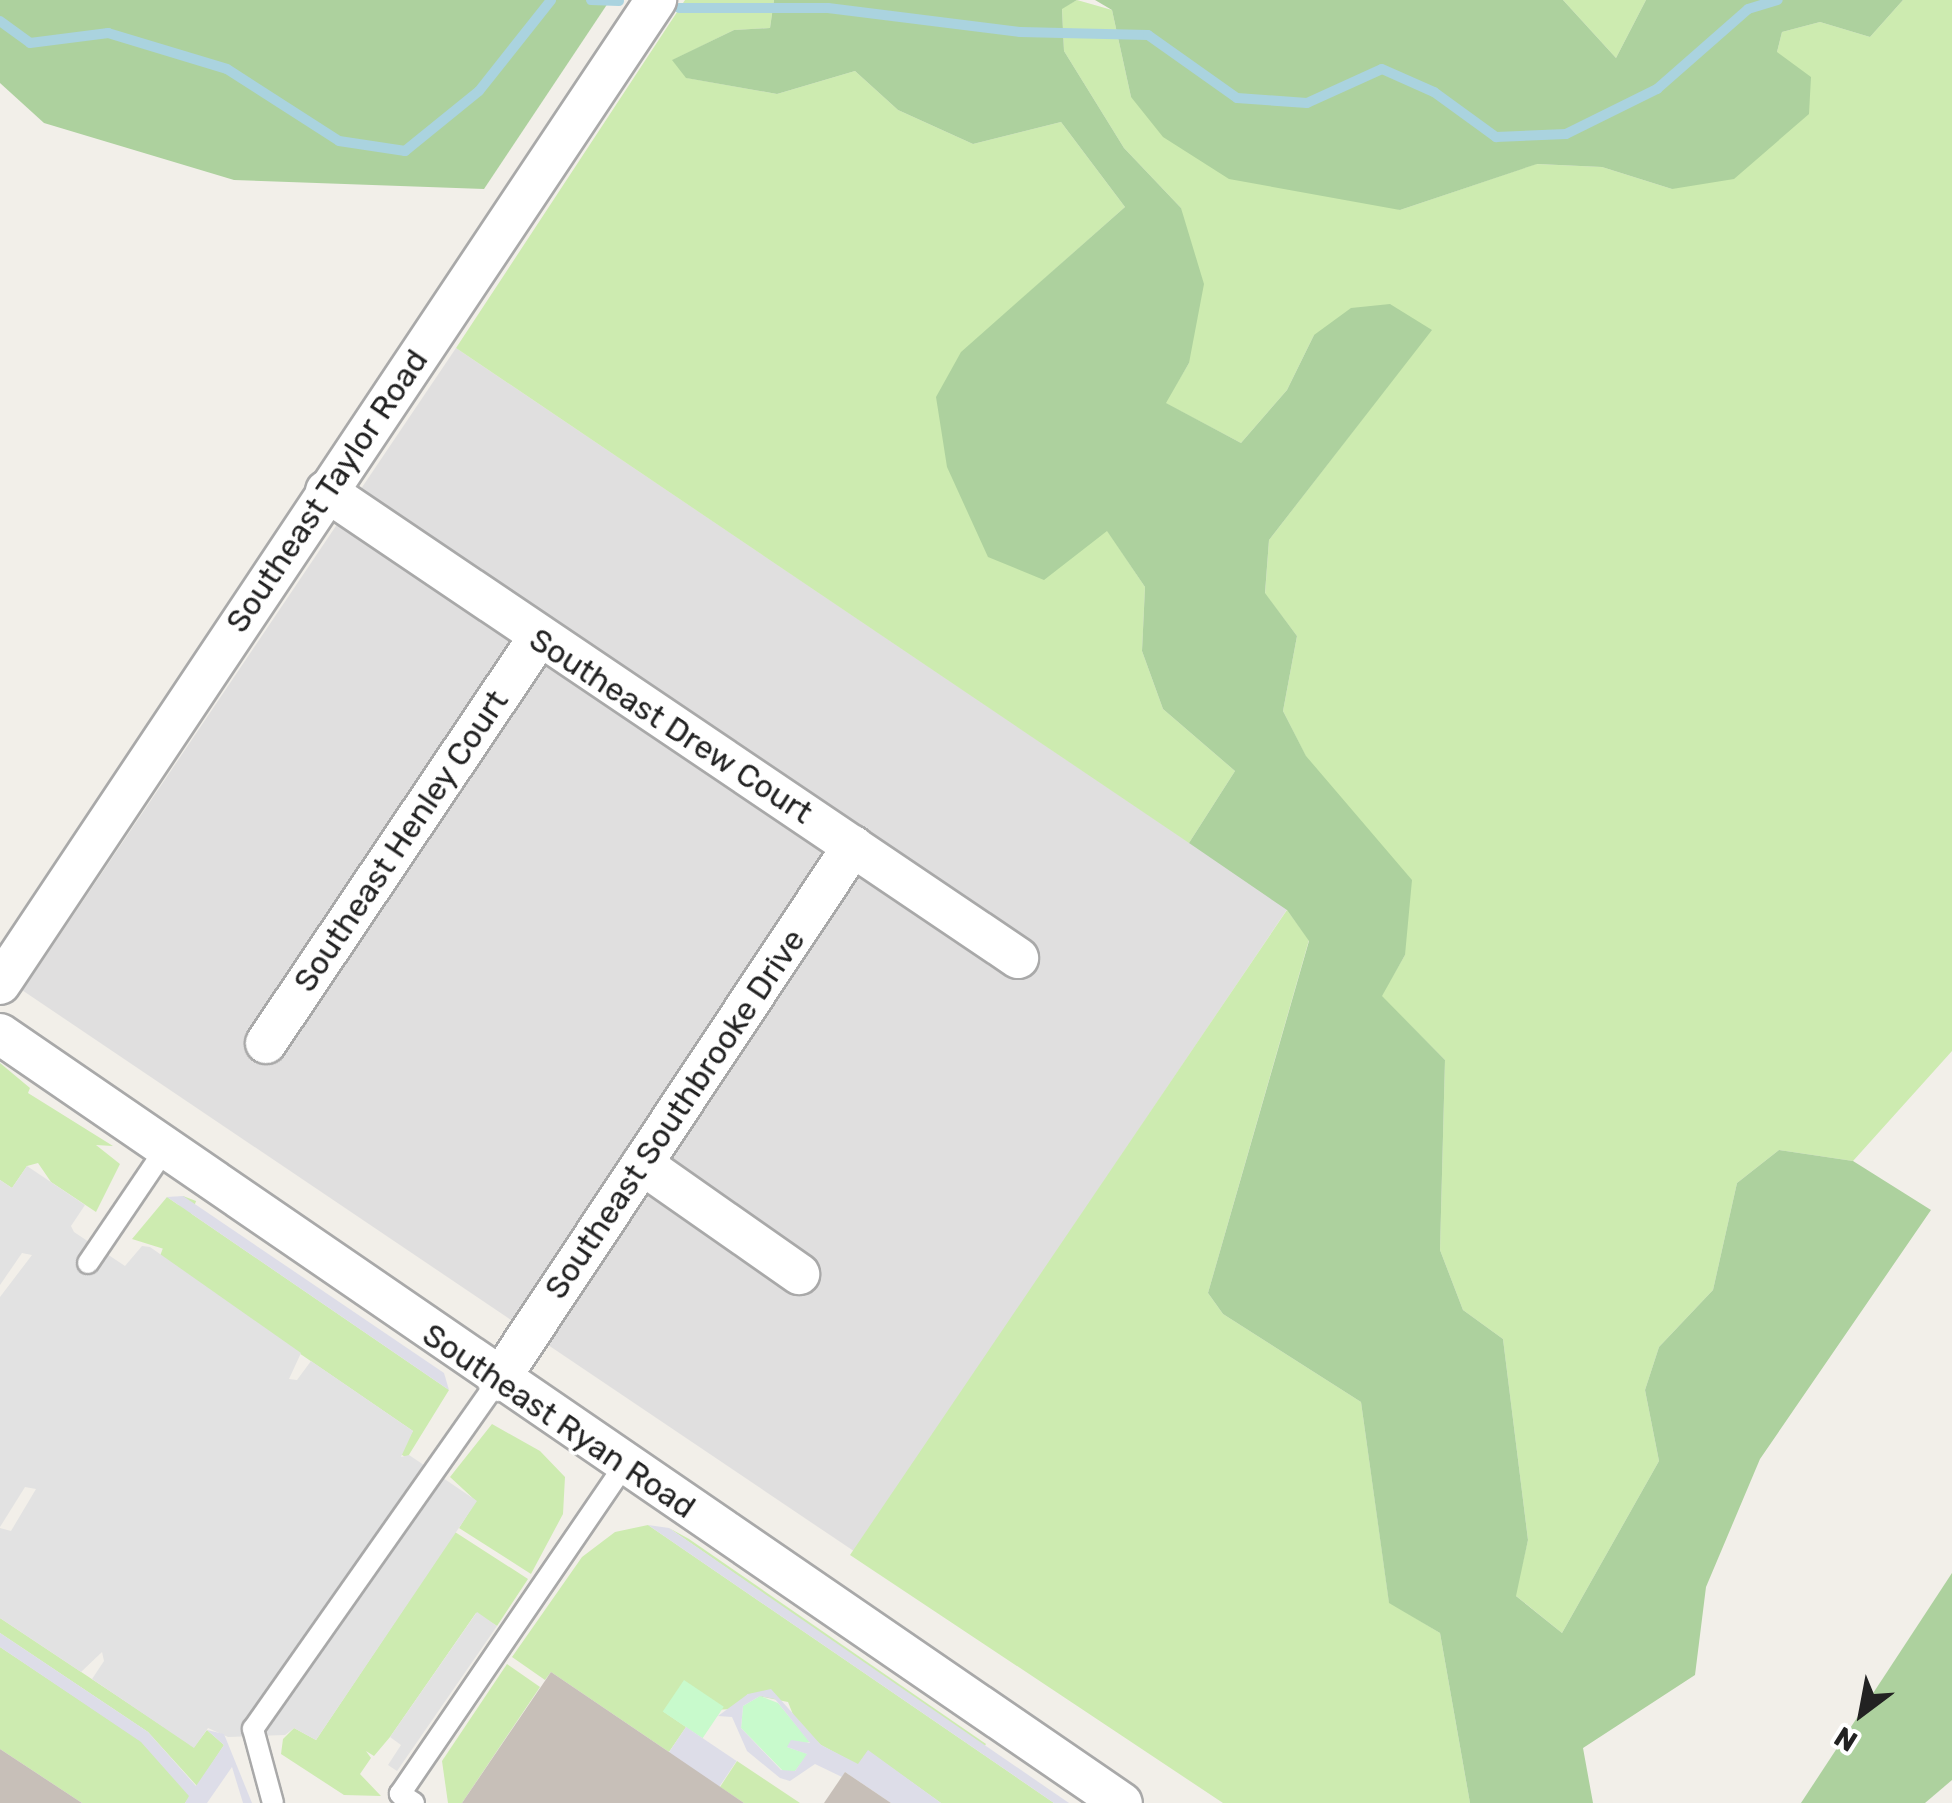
<!DOCTYPE html>
<html>
<head>
<meta charset="utf-8">
<style>
	body { margin:0 }
	#map { position:relative; width:1952px; height:1803px; overflow:hidden; background:#f2efe9; font-family:Rubik,sans-serif }
	div>[style] { position:absolute }
	[style*='--x'] { left:calc(var(--x)*1px); top:calc(var(--y)*1px); width:calc(var(--w)*1px); rotate:calc(var(--a)*1deg) }
	.residential>* { inset:0; background:#e0dfdf; transform-origin:0 0 }
	.grass>* { inset:0; background:#cdebb0; transform-origin:0 0 }
	.forest>* { inset:0; background:#add19e }
	.park>* { inset:0; background:#c8facc; transform-origin:0 0 }
	.parking>* { inset:0; background:#e2e2e2 }
	.plaza>* { inset:0; background:#dddde8; transform-origin:0 0 }
	.stream>* { height:10px; margin:-5px; padding:0 5px; transform-origin:5px; border-radius:5px; background:#aad3df }
	.building>* { inset:0; background:#c7bfb8 }
	.roads { filter:drop-shadow(2px 0 #a9a9a9) drop-shadow(-2px 0 #a9a9a9) drop-shadow(0 2px #a9a9a9) drop-shadow(0 -2px #a9a9a9) }
	.service>* { height:20px; margin:-10px; padding:0 10px; transform-origin:10px; border-radius:10px; background:#fff }
	.minor>* { height:40px; margin:-20px; padding:0 20px; transform-origin:20px; border-radius:20px; background:#fff }
	span { translate:-50% -50%; white-space:nowrap; text-align:center; line-height:1.15; -webkit-text-stroke:8px #fff; paint-order:stroke }
	.street-label { font-size:32px; color:#222 }
	.north { position:absolute; left:1812px; top:1663px; width:100px; height:100px; -webkit-text-stroke:8px #fff; paint-order:stroke; rotate:212deg; font-size:28px; font-weight:700; line-height:40px; text-align:center; color:#222 }
	.north::after { content:''; display:block; margin:auto; width:35px; height:45px; background:#222; clip-path:polygon(50% 0,100% 100%,50% 72%,0 100%) }
</style>
</head>
<body>
<div id="map">
	<div class="residential">
		<div style="left:456px;top:348px;width:1003px;height:775px;rotate:34deg"></div>
	</div>
	<div class="grass">
		<div style="clip-path:polygon(685px 0,774px 0,770px 28px,734px 30px,673px 60px,687px 78px,777px 94px,855px 71px,898px 110px,973px 144px,1061px 122px,1125px 207px,961px 353px,1107px 530px,1145px 587px,1142px 651px,1163px 709px,1235px 771px,1189px 843px,456px 348px)"></div>
		<div style="clip-path:polygon(1077px 0,1112px 10px,1131px 97px,1400px 210px,1536px 164px,1602px 167px,1672px 189px,1777px 52px,1782px 32px,1820px 22px,1870px 37px,1903px 0,1952px 0,1952px 1051px,1853px 1161px,1779px 1150px,1737px 1183px,1713px 1290px,1659px 1347px,1645px 1390px,1659px 1461px,1562px 1633px,1515px 1595px,1528px 1540px,1503px 1339px,1463px 1310px,1440px 1250px,1445px 1060px,1381px 996px,1405px 955px,1283px 711px,1297px 636px,1265px 594px,1269px 540px,1431px 330px,1314px 335px,1287px 390px,1241px 443px,1165px 403px,1189px 363px,1181px 208px,1124px 148px,1064px 51px,1062px 8px)"></div>
		<div style="clip-path:polygon(1563px 0,1646px 0,1616px 58px)"></div>
		<div style="clip-path:polygon(1287px 910px,1309px 940px,1208px 1293px,1223px 1314px,1361px 1402px,1389px 1602px,1440px 1633px,1470px 1803px,1223px 1803px,850px 1555px)"></div>
		<div style="clip-path:polygon(0 1063px,30px 1088px,28px 1093px,113px 1146px,96px 1145px,120px 1164px,96px 1212px,51px 1182px,38px 1163px,27px 1166px,12px 1188px,0 1180px)"></div>
		<div style="left:183px;top:1196px;width:14px;height:305px;rotate:21deg"></div>
		<div style="clip-path:polygon(167px 1197px,449px 1390px,407px 1458px,399px 1453px,413px 1431px,166px 1262px,164px 1249px,132px 1239px)"></div>
		<div style="clip-path:polygon(492px 1424px,540px 1451px,565px 1477px,563px 1514px,531px 1574px,459px 1528px,476px 1501px,450px 1477px)"></div>
		<div style="clip-path:polygon(648px 1525px,1054px 1803px,941px 1803px,868px 1751px,858px 1765px,821px 1745px,796px 1722px,788px 1702px,748px 1694px,734px 1709px,664px 1712px,686px 1727px,669px 1752px,551px 1672px,545px 1680px,512px 1657px,582px 1557px,615px 1532px)"></div>
		<div style="clip-path:polygon(669px 1528px,689px 1539px,986px 1744px,984px 1747px)"></div>
		<div style="clip-path:polygon(455px 1532px,528px 1579px,497px 1626px,476px 1613px,390px 1737px,374px 1756px,366px 1751px,371px 1758px,360px 1774px,381px 1796px,344px 1795px,281px 1754px,283px 1739px,294px 1728px,316px 1740px)"></div>
		<div style="clip-path:polygon(0 1618px,194px 1747px,207px 1730px,224px 1745px,197px 1786px,148px 1732px,0 1633px)"></div>
		<div style="clip-path:polygon(0 1647px,141px 1741px,190px 1796px,185px 1803px,82px 1803px,0 1749px)"></div>
		<div style="clip-path:polygon(507px 1664px,540px 1687px,462px 1803px,448px 1803px,442px 1761px)"></div>
		<div style="clip-path:polygon(737px 1761px,800px 1803px,744px 1803px,720px 1787px)"></div>
	</div>
	<div class="forest">
		<div style="clip-path:polygon(0 0,610px 0,484px 189px,234px 180px,44px 123px,0 83px)"></div>
		<div style="clip-path:polygon(774px 0,1077px 0,1062px 9px,1064px 51px,1124px 148px,1181px 208px,1204px 284px,1189px 363px,1166px 403px,1241px 443px,1287px 390px,1314px 335px,1351px 308px,1390px 304px,1432px 330px,1269px 540px,1265px 593px,1297px 636px,1283px 711px,1306px 756px,1412px 880px,1405px 955px,1382px 996px,1445px 1060px,1440px 1250px,1463px 1310px,1503px 1339px,1528px 1540px,1516px 1596px,1562px 1633px,1659px 1461px,1645px 1390px,1659px 1347px,1713px 1290px,1737px 1183px,1779px 1150px,1853px 1161px,1931px 1210px,1760px 1459px,1706px 1587px,1695px 1675px,1583px 1748px,1593px 1803px,1470px 1803px,1440px 1633px,1389px 1603px,1361px 1402px,1223px 1314px,1208px 1293px,1309px 941px,1287px 910px,1189px 843px,1235px 771px,1163px 709px,1142px 651px,1145px 587px,1107px 531px,1044px 580px,988px 557px,947px 467px,936px 397px,961px 352px,1125px 207px,1061px 122px,973px 144px,898px 110px,855px 71px,777px 94px,686px 78px,672px 60px,734px 30px,770px 28px)"></div>
		<div style="clip-path:polygon(1095px 0,1563px 0,1616px 58px,1646px 0,1903px 0,1870px 37px,1820px 22px,1782px 32px,1777px 52px,1811px 77px,1809px 114px,1734px 179px,1672px 189px,1602px 167px,1537px 164px,1400px 210px,1229px 179px,1163px 137px,1131px 97px,1112px 10px)"></div>
		<div style="clip-path:polygon(1952px 1573px,1952px 1780px,1925px 1803px,1801px 1803px)"></div>
	</div>
	<div class="park">
		<div style="left:684px;top:1680px;width:48px;height:38px;rotate:34deg"></div>
		<div style="clip-path:polygon(760px 1696px,778px 1703px,810px 1742px,787px 1747px,808px 1754px,795px 1771px,784px 1772px,741px 1728px,743px 1706px)"></div>
	</div>
	<div class="parking">
		<div style="clip-path:polygon(27px 1166px,85px 1205px,71px 1226px,74px 1232px,125px 1266px,142px 1246px,150px 1247px,301px 1353px,289px 1379px,297px 1380px,311px 1361px,413px 1431px,401px 1457px,409px 1455px,477px 1501px,316px 1740px,294px 1728px,285px 1735px,228px 1737px,208px 1728px,194px 1748px,92px 1679px,104px 1661px,102px 1652px,81px 1672px,0 1618px,0 1528px,11px 1531px,36px 1489px,25px 1487px,0 1527px,0 1297px,32px 1255px,22px 1253px,0 1285px,0 1180px,12px 1188px)"></div>
		<div style="clip-path:polygon(477px 1612px,497px 1626px,397px 1771px,388px 1765px,401px 1745px,390px 1737px)"></div>
	</div>
	<div class="plaza">
		<div style="clip-path:polygon(183px 1196px,444px 1373px,449px 1390px,167px 1197px)"></div>
		<div style="clip-path:polygon(648px 1525px,669px 1528px,1069px 1803px,1054px 1803px)"></div>
		<div style="clip-path:polygon(0 1633px,148px 1732px,196px 1786px,224px 1745px,207px 1730px,224px 1734px,252px 1803px,243px 1803px,232px 1767px,207px 1803px,185px 1803px,189px 1796px,141px 1742px,0 1647px)"></div>
		<div style="clip-path:polygon(evenodd,771px 1689px,821px 1745px,858px 1764px,868px 1750px,941px 1803px,891px 1803px,845px 1772px,842px 1777px,815px 1764px,790px 1781px,780px 1778px,747px 1751px,732px 1717px,718px 1716px,748px 1694px,771px 1689px,760px 1696px,775px 1699px,810px 1743px,791px 1740px,787px 1747px,807px 1754px,795px 1771px,781px 1770px,741px 1728px,743px 1706px,760px 1696px)"></div>
		<div style="left:686px;top:1727px;width:61px;height:31px;rotate:34deg"></div>
	</div>
	<div class="stream">
		<div style="--x:591;--y:0;--w:28;--a:2"></div>
		<div style="--x:679;--y:8;--w:149;--a:0"></div>
		<div style="--x:828;--y:8;--w:193;--a:7.1"></div>
		<div style="--x:1020;--y:32;--w:128;--a:1.3"></div>
		<div style="--x:1148;--y:35;--w:109;--a:35.3"></div>
		<div style="--x:1237;--y:98;--w:70;--a:4.1"></div>
		<div style="--x:1307;--y:103;--w:82;--a:-24.4"></div>
		<div style="--x:1382;--y:69;--w:57;--a:23.9"></div>
		<div style="--x:1434;--y:92;--w:77;--a:36"></div>
		<div style="--x:1496;--y:137;--w:70;--a:-2.5"></div>
		<div style="--x:1566;--y:134;--w:102;--a:-26.3"></div>
		<div style="--x:1657;--y:89;--w:121;--a:-41.3"></div>
		<div style="--x:1748;--y:9;--w:31;--a:-17"></div>
		<div style="--x:0;--y:21;--w:37;--a:36"></div>
		<div style="--x:30;--y:43;--w:79;--a:-7.3"></div>
		<div style="--x:108;--y:33;--w:124;--a:16.8"></div>
		<div style="--x:227;--y:69;--w:133;--a:32.7"></div>
		<div style="--x:339;--y:141;--w:67;--a:8.6"></div>
		<div style="--x:405;--y:151;--w:95;--a:-39"></div>
		<div style="--x:479;--y:91;--w:116;--a:-51.6"></div>
	</div>
	<div class="building">
		<div style="clip-path:polygon(551px 1672px,669px 1752px,744px 1803px,462px 1803px)"></div>
		<div style="clip-path:polygon(0 1749px,82px 1803px,0 1803px)"></div>
		<div style="clip-path:polygon(845px 1772px,891px 1803px,824px 1803px)"></div>
	</div>
	<div class="roads">
		<div class="service">
			<div style="--x:88;--y:1263;--w:139;--a:-55.9"></div>
			<div style="--x:273;--y:1803;--w:77;--a:-105.1"></div>
			<div style="--x:253;--y:1729;--w:426;--a:-54.9"></div>
			<div style="--x:414;--y:1803;--w:17;--a:-147"></div>
			<div style="--x:400;--y:1794;--w:397;--a:-55.7"></div>
		</div>
		<div class="minor">
			<div style="--x:326;--y:491;--w:835;--a:34.01"></div>
			<div style="--x:0;--y:984;--w:1183;--a:-56.31"></div>
			<div style="--x:0;--y:1034;--w:1360;--a:34.43"></div>
			<div style="--x:266;--y:1043;--w:486;--a:-56.1"></div>
			<div style="--x:642;--y:1164;--w:192;--a:35"></div>
			<div style="--x:498;--y:1381;--w:642;--a:-56.43"></div>
		</div>
	</div>
	<div class="street-label">
		<span style="left:327px;top:491px;rotate:-56deg">Southeast Taylor Road</span>
		<span style="left:671px;top:726px;rotate:33deg">Southeast Drew Court</span>
		<span style="left:401px;top:841px;rotate:-56deg">Southeast Henley Court</span>
		<span style="left:675px;top:1114px;rotate:-56deg">Southeast Southbrooke Drive</span>
		<span style="left:559px;top:1421px;rotate:34deg">Southeast Ryan Road</span>
	</div>
	<div class="north">N</div>
</div>
</body>
</html>
